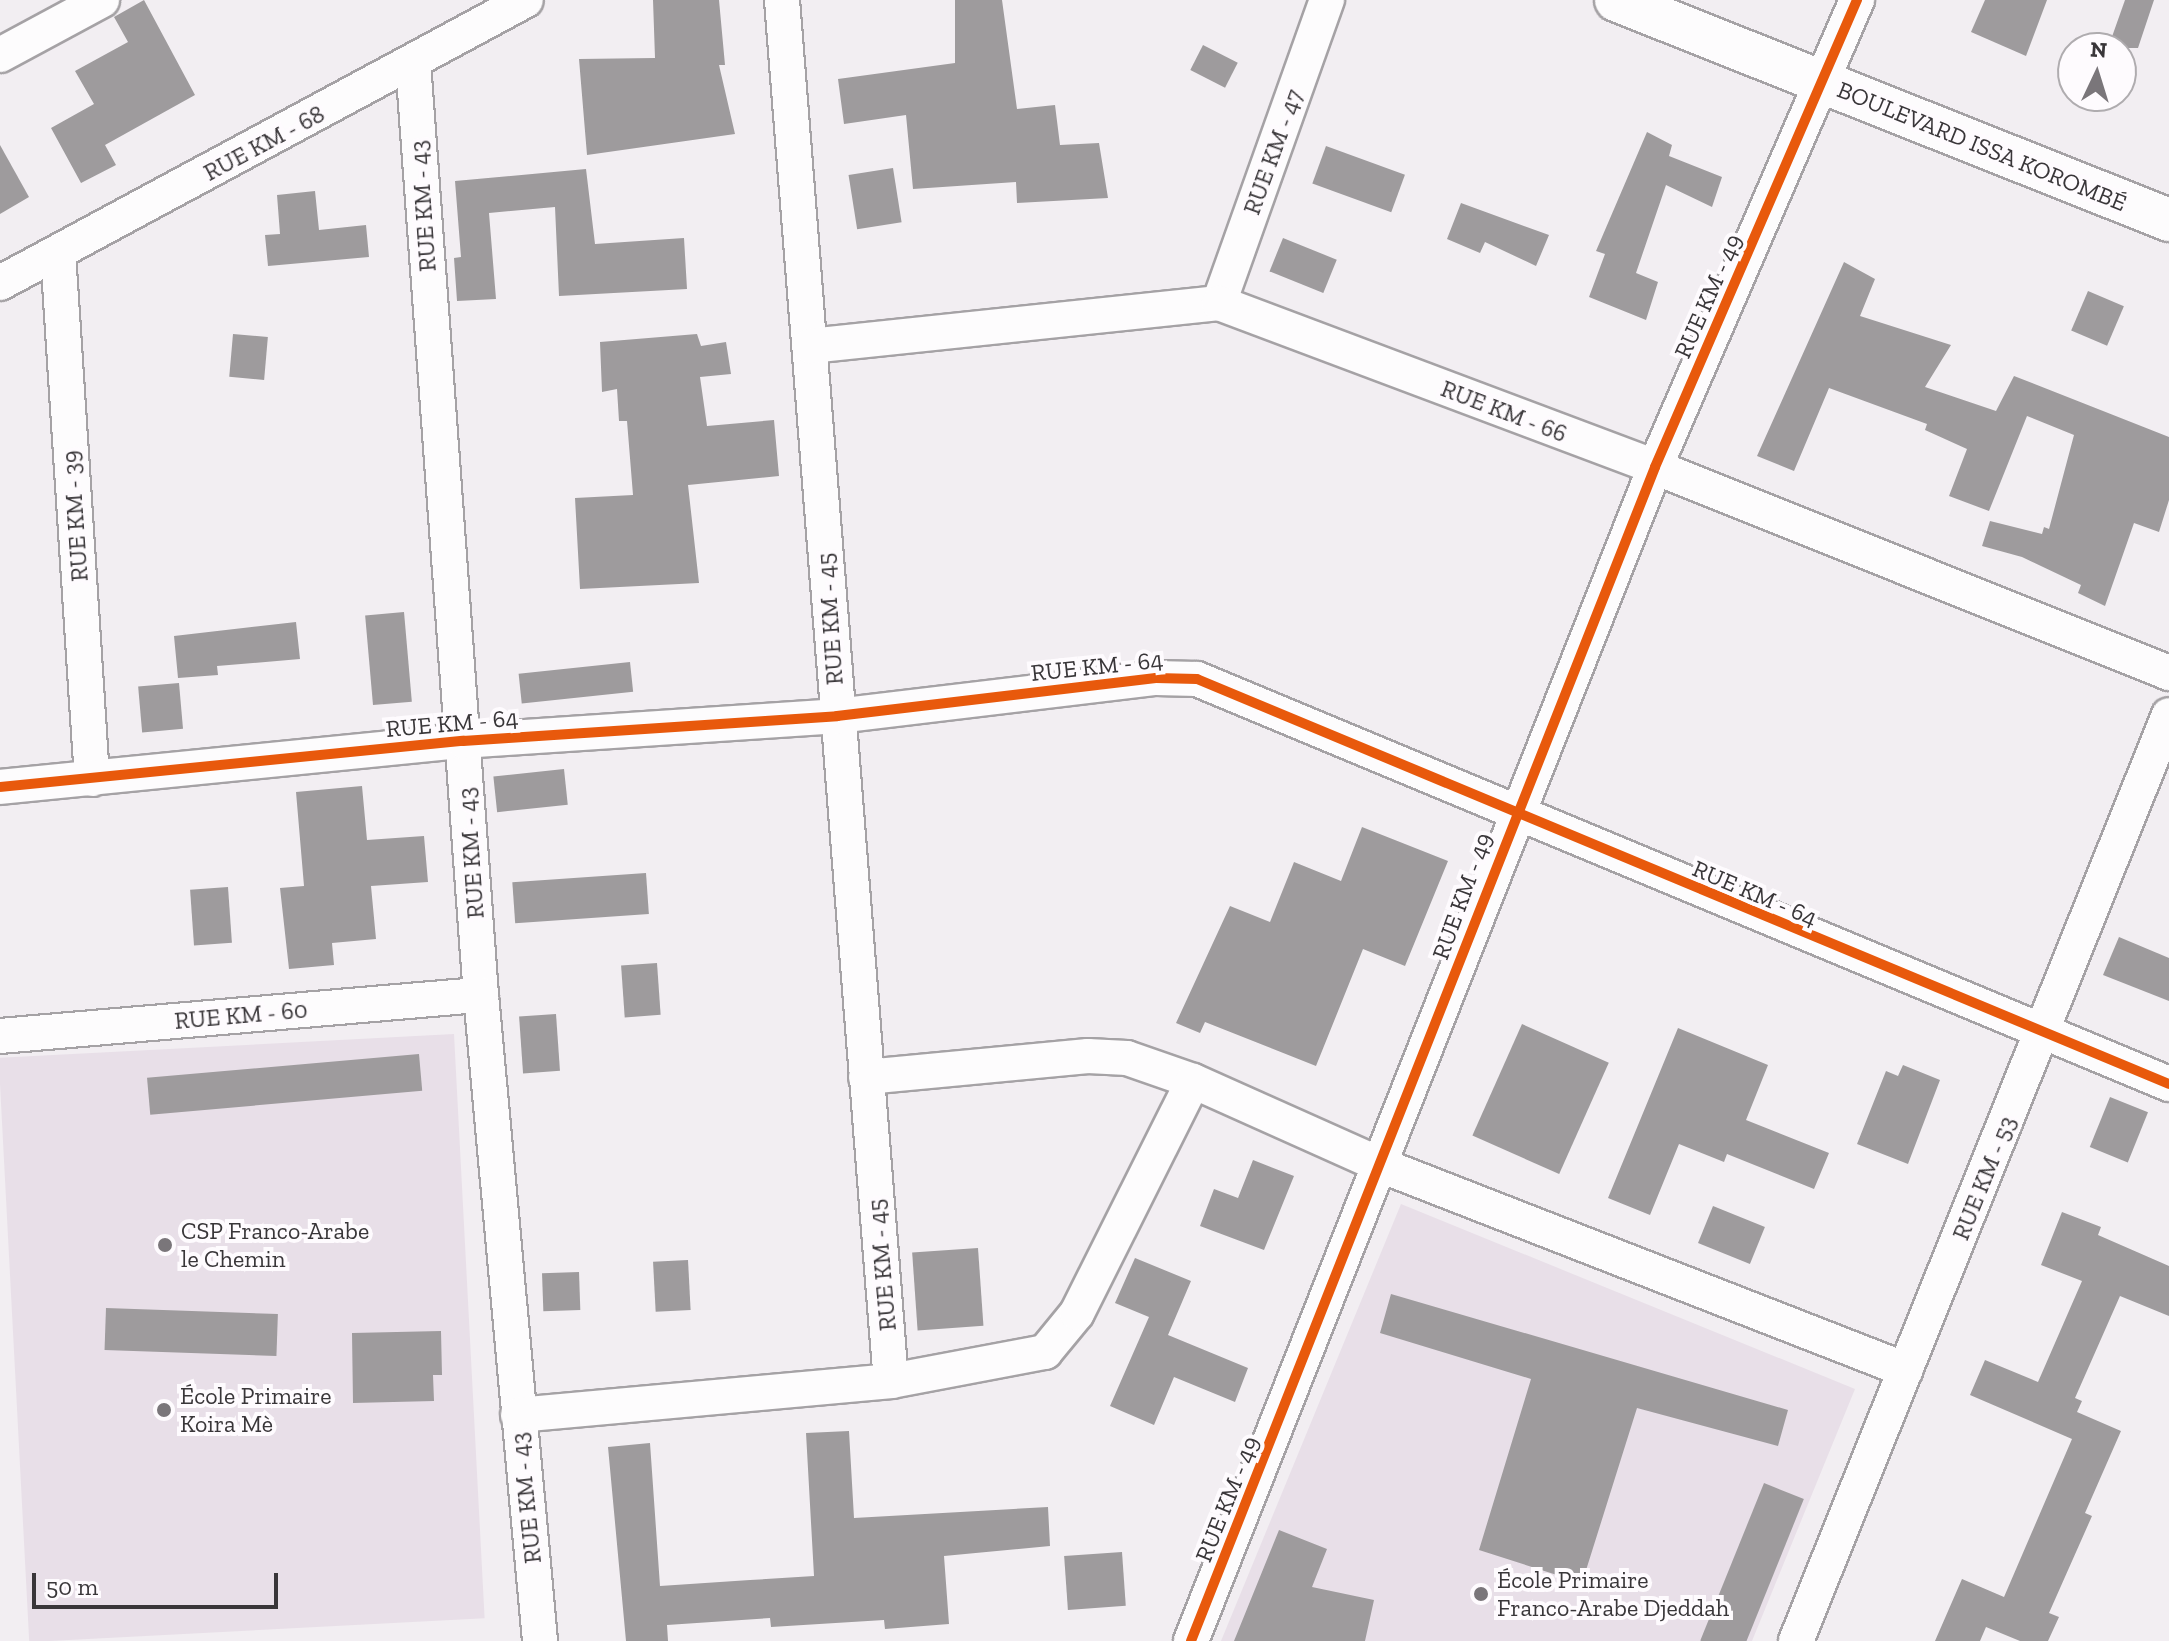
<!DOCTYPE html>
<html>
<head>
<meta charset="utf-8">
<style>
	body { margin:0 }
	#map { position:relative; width:2169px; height:1641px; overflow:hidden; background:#f2eef2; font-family:"Zilla Slab",serif }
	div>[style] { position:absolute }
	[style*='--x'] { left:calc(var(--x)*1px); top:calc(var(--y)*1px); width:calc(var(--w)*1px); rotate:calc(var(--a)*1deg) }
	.built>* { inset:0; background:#e8dfe8; transform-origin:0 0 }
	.building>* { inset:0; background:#9e9b9d; transform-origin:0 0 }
	.roads { filter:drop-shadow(2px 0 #a5a2a5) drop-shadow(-2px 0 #a5a2a5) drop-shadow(0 2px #a5a2a5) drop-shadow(0 -2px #a5a2a5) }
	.minor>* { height:34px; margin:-17px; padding:0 17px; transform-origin:17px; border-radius:17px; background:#fdfcfd }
	.tertiary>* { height:42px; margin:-21px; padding:0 21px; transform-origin:21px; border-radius:21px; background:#fdfcfd }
	.cycleway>* { height:10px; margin:-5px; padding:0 5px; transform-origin:5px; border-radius:5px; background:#e8590c }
	.dots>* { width:22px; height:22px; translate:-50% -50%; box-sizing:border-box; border:4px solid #fefbfe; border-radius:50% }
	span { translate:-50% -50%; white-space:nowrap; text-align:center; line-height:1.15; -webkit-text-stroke:8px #fefbfe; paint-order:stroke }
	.street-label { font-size:24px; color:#393639 }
	.poi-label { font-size:24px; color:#393639 }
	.left { translate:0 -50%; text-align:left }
	.north { position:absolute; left:2057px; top:32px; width:80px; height:80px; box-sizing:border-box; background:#fefbfe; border:2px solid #afacaf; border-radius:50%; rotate:4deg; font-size:22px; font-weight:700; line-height:32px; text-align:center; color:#393639 }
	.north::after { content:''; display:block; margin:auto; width:28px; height:36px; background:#7a767a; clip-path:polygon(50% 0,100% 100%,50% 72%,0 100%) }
	.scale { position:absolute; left:32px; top:1573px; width:246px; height:36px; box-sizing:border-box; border:4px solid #393639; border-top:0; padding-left:10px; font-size:24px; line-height:28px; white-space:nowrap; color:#393639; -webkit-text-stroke:6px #fefbfe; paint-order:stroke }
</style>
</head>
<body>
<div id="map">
	<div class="built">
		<div style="left:454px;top:1034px;width:585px;height:456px;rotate:87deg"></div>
		<div style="clip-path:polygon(1401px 1204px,1855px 1389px,1752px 1641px,1221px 1641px)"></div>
	</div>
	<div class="building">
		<div style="clip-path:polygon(144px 0,195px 95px,105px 145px,116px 165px,81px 183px,51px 128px,94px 104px,75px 71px,128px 42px,114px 17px)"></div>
		<div style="clip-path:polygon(653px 0,719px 0,725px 65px,719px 65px,735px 134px,587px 155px,579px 59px,655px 58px)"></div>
		<div style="clip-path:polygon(955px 0,1002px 0,1017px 109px,1055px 105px,1060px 145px,1099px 143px,1108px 198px,1017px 203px,1016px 182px,913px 189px,906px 115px,844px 124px,838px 79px,955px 63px)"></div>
		<div style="clip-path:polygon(1985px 0,2047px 0,2026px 56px,1971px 32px)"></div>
		<div style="clip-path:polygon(2125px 0,2154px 0,2138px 48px,2108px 48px)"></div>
		<div style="left:1203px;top:45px;width:39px;height:28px;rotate:27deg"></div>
		<div style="clip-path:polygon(1647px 132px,1672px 145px,1669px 156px,1722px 177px,1712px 207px,1666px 185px,1636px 273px,1658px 282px,1646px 320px,1589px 297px,1605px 254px,1596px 251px)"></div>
		<div style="clip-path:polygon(0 145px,29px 197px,0 214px)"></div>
		<div style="left:1326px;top:146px;width:84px;height:40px;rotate:20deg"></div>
		<div style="left:893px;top:168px;width:55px;height:45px;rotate:81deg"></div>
		<div style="clip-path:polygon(586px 169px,595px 244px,684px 238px,687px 289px,559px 296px,555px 207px,489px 213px,496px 299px,457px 301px,454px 258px,461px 257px,455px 181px)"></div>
		<div style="clip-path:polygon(315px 191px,319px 230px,366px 225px,369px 257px,268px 266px,265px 235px,280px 234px,277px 195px)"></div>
		<div style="clip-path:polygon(1461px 203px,1549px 235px,1536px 266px,1485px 242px,1480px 253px,1447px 239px)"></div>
		<div style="left:1283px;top:238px;width:58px;height:36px;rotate:22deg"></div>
		<div style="clip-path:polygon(1844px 262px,1875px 279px,1860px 316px,1951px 345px,1925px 387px,1996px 411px,2014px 376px,2169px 437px,2169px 500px,2159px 532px,2134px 523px,2105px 606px,2078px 593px,2081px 585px,2022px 557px,1982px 546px,1990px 521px,2042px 534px,2044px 527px,2049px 529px,2074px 435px,2027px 416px,1989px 511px,1949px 496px,1967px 449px,1925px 430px,1927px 424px,1829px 388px,1794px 471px,1757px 456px)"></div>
		<div style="left:2088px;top:291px;width:39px;height:43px;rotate:23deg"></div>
		<div style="left:233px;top:334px;width:35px;height:43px;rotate:5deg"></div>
		<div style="clip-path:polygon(697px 334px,701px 346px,726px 342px,731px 374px,700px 377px,707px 426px,774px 420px,779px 476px,688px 485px,699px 583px,580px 589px,575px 498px,633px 495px,627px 421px,619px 421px,617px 389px,602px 392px,600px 342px)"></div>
		<div style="left:404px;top:612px;width:90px;height:39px;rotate:85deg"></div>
		<div style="clip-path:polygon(296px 622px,300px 659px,217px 666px,218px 675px,178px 678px,174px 636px)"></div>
		<div style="left:630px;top:662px;width:30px;height:112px;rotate:84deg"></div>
		<div style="left:179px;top:683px;width:46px;height:41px;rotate:85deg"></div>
		<div style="left:564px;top:769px;width:36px;height:71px;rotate:84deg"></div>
		<div style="clip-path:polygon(362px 786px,367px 840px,424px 836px,428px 882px,371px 886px,376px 939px,332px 943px,334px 965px,289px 969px,280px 888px,304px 886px,296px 792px)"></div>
		<div style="clip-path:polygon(1362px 827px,1448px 861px,1405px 966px,1363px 949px,1316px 1066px,1205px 1022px,1200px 1033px,1176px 1023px,1230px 906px,1270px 922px,1294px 862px,1341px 881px)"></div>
		<div style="left:646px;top:873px;width:41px;height:134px;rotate:86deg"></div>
		<div style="left:228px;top:887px;width:56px;height:38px;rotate:86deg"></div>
		<div style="clip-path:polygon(2119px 937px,2169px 958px,2169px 1001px,2103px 975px)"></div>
		<div style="left:657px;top:963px;width:52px;height:36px;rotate:86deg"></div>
		<div style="left:556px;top:1014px;width:57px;height:37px;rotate:86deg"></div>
		<div style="left:1522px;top:1024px;width:95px;height:122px;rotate:24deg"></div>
		<div style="clip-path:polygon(1678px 1028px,1768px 1065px,1746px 1120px,1829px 1153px,1814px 1189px,1727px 1154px,1724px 1162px,1679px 1144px,1650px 1215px,1608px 1198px)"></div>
		<div style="left:419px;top:1054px;width:37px;height:273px;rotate:85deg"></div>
		<div style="clip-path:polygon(1903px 1065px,1940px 1080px,1908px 1164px,1857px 1144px,1886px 1071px,1898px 1076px)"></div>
		<div style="left:2110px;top:1097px;width:41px;height:54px;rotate:22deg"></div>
		<div style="clip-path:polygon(1253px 1160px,1294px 1176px,1264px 1250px,1200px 1226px,1214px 1189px,1238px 1198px)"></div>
		<div style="left:1713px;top:1206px;width:56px;height:40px;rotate:22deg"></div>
		<div style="clip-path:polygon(2062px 1212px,2101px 1227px,2098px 1235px,2169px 1266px,2169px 1316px,2120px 1296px,2075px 1398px,2082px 1401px,2077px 1412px,2121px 1431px,2085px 1513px,2092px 1516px,2049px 1613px,2059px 1617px,2048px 1641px,2020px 1641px,1986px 1627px,1980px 1641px,1935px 1641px,1962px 1579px,2004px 1597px,2072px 1439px,1970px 1395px,1985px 1360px,2038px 1382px,2082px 1281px,2041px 1265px)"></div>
		<div style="left:978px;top:1248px;width:78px;height:66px;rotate:86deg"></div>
		<div style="clip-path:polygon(1135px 1258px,1191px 1281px,1168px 1335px,1248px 1368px,1235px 1402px,1174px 1377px,1154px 1425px,1110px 1406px,1149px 1317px,1115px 1303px)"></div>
		<div style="left:688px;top:1260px;width:50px;height:35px;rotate:87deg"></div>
		<div style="left:579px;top:1272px;width:38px;height:37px;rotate:88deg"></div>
		<div style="clip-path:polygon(1391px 1294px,1788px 1410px,1778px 1446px,1637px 1408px,1582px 1583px,1479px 1550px,1531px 1379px,1380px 1333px)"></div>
		<div style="left:106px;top:1308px;width:172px;height:42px;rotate:2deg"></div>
		<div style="clip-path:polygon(441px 1331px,442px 1375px,433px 1375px,434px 1401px,353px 1403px,352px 1333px)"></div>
		<div style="clip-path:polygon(849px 1431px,854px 1518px,1048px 1507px,1050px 1546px,944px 1556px,949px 1624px,885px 1629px,884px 1620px,771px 1627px,770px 1618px,667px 1625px,668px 1641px,626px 1641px,608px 1447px,650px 1443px,660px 1586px,750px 1580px,814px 1576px,806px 1433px)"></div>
		<div style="left:1764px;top:1483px;width:43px;height:170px;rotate:22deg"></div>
		<div style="clip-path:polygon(1279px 1530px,1327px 1549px,1312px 1587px,1374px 1600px,1365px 1641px,1234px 1641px)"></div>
		<div style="left:1122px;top:1552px;width:54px;height:58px;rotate:86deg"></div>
	</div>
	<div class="roads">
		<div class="minor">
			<div style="--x:782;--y:0;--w:1385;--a:85.49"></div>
			<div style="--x:0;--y:55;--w:116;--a:-28.3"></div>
			<div style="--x:413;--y:63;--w:934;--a:85.83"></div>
			<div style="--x:481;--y:995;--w:649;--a:84.78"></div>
			<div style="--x:58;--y:253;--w:527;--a:86.3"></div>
			<div style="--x:0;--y:283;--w:597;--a:-28.28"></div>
			<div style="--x:1219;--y:303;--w:322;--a:-70.4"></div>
			<div style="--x:810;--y:346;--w:411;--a:-6"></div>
			<div style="--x:1219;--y:303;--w:466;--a:20.6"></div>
			<div style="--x:1655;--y:467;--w:554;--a:21.84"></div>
			<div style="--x:0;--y:787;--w:465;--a:-5.7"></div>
			<div style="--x:463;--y:741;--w:375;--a:-3.8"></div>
			<div style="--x:837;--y:716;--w:321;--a:-6.8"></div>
			<div style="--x:1156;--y:678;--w:41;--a:1.4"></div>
			<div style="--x:1197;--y:679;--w:1053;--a:22.62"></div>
			<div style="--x:0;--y:1036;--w:483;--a:-4.9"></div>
			<div style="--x:866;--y:1077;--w:223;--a:-5.4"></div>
			<div style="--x:1088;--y:1056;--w:39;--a:3"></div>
			<div style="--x:1127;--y:1058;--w:70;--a:19.2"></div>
			<div style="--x:1193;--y:1081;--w:208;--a:24.1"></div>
			<div style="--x:1383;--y:1166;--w:561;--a:21.31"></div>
			<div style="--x:518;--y:1415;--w:375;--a:-5.2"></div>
			<div style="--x:891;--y:1381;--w:157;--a:-10.7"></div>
			<div style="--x:1045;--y:1352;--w:50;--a:-50.6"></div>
			<div style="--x:1077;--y:1313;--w:259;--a:-63.4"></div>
			<div style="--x:1191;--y:1641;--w:1262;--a:-68.43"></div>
			<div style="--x:1655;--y:467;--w:509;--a:-66.61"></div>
			<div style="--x:1796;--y:1641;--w:998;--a:-68.06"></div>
		</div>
		<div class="tertiary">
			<div style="--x:1616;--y:0;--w:595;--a:21.69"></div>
		</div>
	</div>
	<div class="cycleway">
		<div style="--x:0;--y:787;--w:465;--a:-5.7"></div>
		<div style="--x:463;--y:741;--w:375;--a:-3.8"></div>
		<div style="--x:837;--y:716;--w:321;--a:-6.8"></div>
		<div style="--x:1156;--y:678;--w:41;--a:1.4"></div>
		<div style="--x:1197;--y:679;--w:1053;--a:22.62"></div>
		<div style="--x:1191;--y:1641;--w:1262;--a:-68.43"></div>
		<div style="--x:1655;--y:467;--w:509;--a:-66.61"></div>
	</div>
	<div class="dots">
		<div style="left:165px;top:1245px;background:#7a767a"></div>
		<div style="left:164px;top:1410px;background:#7a767a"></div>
		<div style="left:1481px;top:1594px;background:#7a767a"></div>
	</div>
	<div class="street-label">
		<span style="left:264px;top:143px;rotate:-28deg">RUE KM - 68</span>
		<span style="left:1982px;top:146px;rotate:22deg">BOULEVARD ISSA KOROMBÉ</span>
		<span style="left:1273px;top:152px;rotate:-70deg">RUE KM - 47</span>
		<span style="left:423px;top:206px;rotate:-94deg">RUE KM - 43</span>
		<span style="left:1708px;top:296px;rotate:-66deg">RUE KM - 49</span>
		<span style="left:1504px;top:411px;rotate:21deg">RUE KM - 66</span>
		<span style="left:75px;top:516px;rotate:-94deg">RUE KM - 39</span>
		<span style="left:830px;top:619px;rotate:-94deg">RUE KM - 45</span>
		<span style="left:1097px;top:666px;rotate:-6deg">RUE KM - 64</span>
		<span style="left:452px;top:723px;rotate:-5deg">RUE KM - 64</span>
		<span style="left:471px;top:853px;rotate:-94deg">RUE KM - 43</span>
		<span style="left:1755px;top:893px;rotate:23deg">RUE KM - 64</span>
		<span style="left:1462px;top:896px;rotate:-70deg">RUE KM - 49</span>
		<span style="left:241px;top:1015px;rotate:-5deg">RUE KM - 60</span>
		<span style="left:1984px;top:1178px;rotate:-68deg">RUE KM - 53</span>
		<span style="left:882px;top:1265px;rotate:-95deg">RUE KM - 45</span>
		<span style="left:526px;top:1498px;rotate:-96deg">RUE KM - 43</span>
		<span style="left:1227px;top:1499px;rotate:-68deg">RUE KM - 49</span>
	</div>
	<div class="poi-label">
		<span class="left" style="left:181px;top:1245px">CSP Franco-Arabe<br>le Chemin</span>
		<span class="left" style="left:180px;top:1410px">École Primaire<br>Koira Mè</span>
		<span class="left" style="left:1497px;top:1594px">École Primaire<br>Franco-Arabe Djeddah</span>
	</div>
	<div class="north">N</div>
	<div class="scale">50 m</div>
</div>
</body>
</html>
